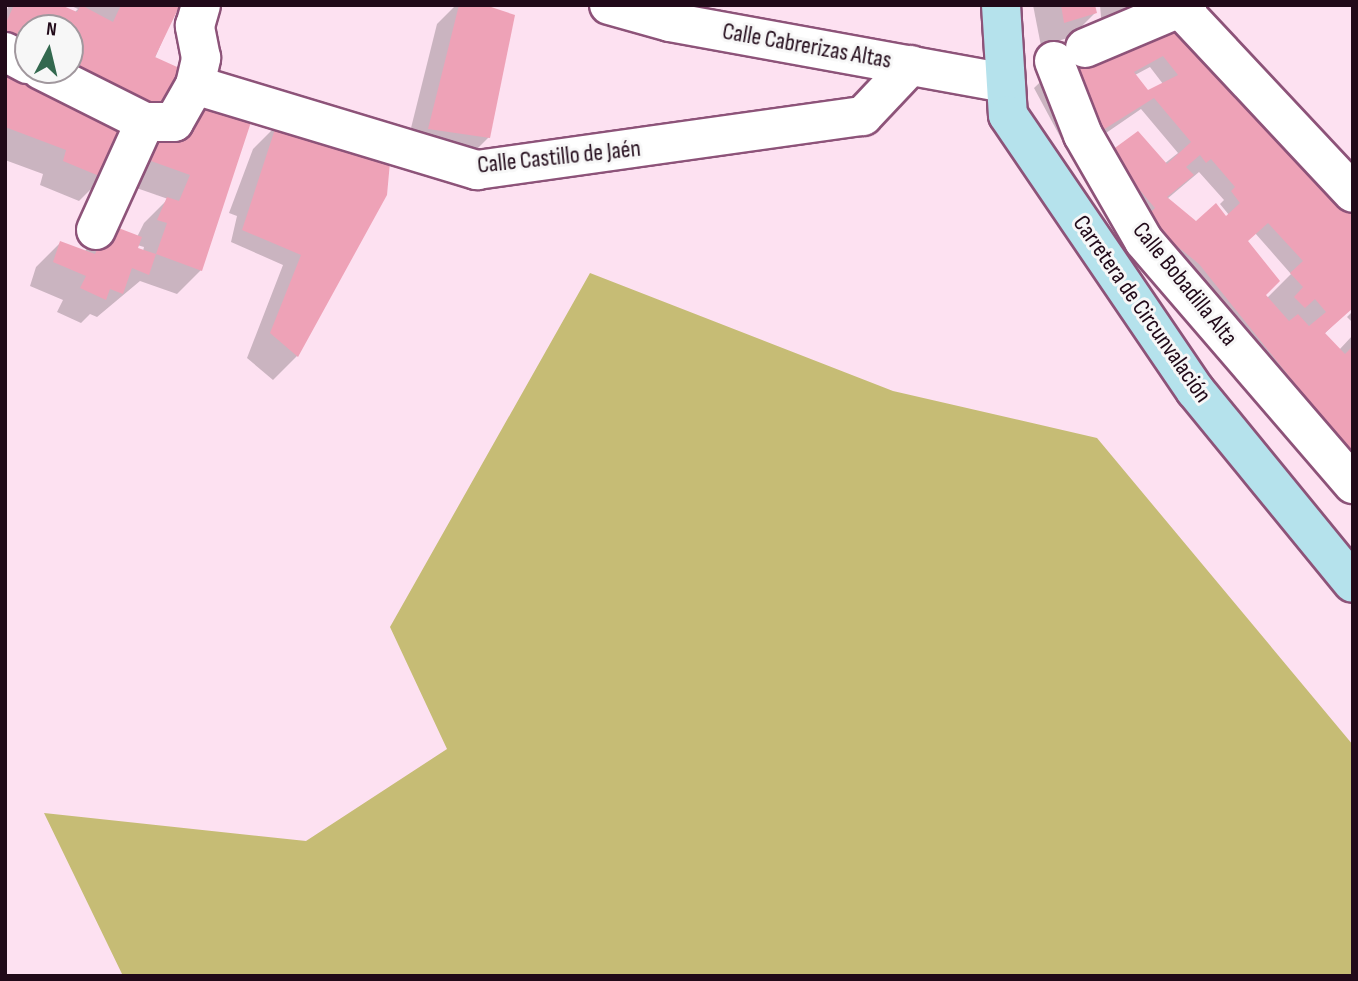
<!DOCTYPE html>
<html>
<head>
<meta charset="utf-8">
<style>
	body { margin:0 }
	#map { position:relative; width:1358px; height:981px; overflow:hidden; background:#fde1f1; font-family:"Sofia Sans Condensed",sans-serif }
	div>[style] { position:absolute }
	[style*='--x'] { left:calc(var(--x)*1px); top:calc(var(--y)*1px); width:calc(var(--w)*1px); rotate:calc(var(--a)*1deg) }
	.green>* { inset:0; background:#c6bc75 }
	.shadow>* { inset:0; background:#0003 }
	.building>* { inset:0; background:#eea2b7 }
	.roads { filter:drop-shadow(2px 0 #8d5379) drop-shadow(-2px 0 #8d5379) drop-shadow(0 2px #8d5379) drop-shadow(0 -2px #8d5379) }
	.minor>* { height:38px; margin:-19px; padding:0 19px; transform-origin:19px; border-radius:19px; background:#fff }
	.secondary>* { height:38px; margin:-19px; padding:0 19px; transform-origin:19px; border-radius:19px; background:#b5e2ec }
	span { translate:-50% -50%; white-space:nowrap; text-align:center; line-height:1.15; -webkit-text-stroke:6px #f7f7f7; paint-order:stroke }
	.street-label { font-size:24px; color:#210a19 }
	.frame { position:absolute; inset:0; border:7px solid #210a19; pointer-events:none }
	.north { position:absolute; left:14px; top:14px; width:70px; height:70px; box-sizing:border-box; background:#f7f7f7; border:2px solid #a1989e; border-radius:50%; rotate:7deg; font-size:19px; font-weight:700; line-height:28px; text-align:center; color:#210a19 }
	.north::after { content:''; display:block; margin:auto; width:24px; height:32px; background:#33694f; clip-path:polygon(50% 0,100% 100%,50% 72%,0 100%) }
</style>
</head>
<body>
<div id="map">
	<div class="green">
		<div style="clip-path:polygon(590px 273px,893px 391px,1097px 438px,1353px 745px,1353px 976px,123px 976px,44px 813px,306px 841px,447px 749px,390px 627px)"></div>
	</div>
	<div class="shadow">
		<div style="clip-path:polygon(evenodd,9px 5px,57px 5px,74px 13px,78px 9px,69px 5px,178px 5px,103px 177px,79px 201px,40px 185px,43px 174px,5px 160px,5px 76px,11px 71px,5px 61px,5px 14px,9px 5px,28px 28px,70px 28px,70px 70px,28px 70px,28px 28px)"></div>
		<div style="clip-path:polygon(456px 5px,479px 5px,489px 137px,465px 161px,405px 152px,437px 24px)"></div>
		<div style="clip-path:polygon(1033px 5px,1093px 5px,1095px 13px,1071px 37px,1041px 46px)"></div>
		<div style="clip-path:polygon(1100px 5px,1174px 5px,1102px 28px)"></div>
		<div style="clip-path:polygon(evenodd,1170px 23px,1353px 306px,1324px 334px,1339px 350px,1353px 335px,1353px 482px,1173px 287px,1122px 244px,1132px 233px,1097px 166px,1164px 164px,1178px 153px,1141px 109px,1071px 157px,1034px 88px,1058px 65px,1170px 23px,1150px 67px,1163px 84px,1148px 92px,1135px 75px,1150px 67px,1170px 23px,1199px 172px,1224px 200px,1220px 204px,1229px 215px,1226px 218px,1196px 223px,1167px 199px,1199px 172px,1170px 23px,1255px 233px,1291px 274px,1266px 299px,1246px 241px,1255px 233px)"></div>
		<div style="clip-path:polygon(evenodd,193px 102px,201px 270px,177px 294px,140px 281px,97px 317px,90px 314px,81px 323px,57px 312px,63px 300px,30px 286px,36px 267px,60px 243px,84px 252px,109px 226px,137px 237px,144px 223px,168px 199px,128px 185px,143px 151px,193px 102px,137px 245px,144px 247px,143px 251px,136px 249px,137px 245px)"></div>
		<div style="clip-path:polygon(277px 125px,385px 194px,297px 356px,273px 380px,247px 358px,283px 265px,231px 242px,237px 216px,229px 213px,253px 149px)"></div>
		<div style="clip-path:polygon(1353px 311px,1353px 323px,1347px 317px)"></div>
	</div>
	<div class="building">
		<div style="clip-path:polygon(14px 5px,61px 5px,77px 12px,81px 5px,113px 22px,121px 5px,180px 5px,155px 57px,186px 71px,163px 117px,70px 70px,70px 28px,28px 28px,28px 54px,5px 43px,5px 25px)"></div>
		<div style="clip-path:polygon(459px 5px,485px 5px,515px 15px,490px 138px,428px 129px)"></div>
		<div style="clip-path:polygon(1061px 5px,1095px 5px,1097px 13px,1064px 23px)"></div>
		<div style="clip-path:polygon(evenodd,1171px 21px,1353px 214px,1353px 308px,1325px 333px,1345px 354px,1353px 346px,1353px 456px,1199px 264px,1144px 219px,1155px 208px,1108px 153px,1138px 131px,1167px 164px,1191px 142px,1154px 98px,1095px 135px,1057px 63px,1171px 21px,1163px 56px,1178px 75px,1148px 90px,1134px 72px,1163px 56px,1171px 21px,1200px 155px,1206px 163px,1211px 159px,1235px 187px,1231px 191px,1240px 203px,1226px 216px,1216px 203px,1196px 221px,1167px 197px,1194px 175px,1186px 167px,1200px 155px,1171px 21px,1268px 223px,1303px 261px,1290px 273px,1303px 287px,1294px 297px,1305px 308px,1315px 299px,1326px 312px,1309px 326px,1298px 314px,1289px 321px,1266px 295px,1280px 281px,1248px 241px,1268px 223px)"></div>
		<div style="clip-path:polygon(10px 69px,125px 122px,104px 178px,63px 161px,66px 150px,5px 127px,5px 81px)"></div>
		<div style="clip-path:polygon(192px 100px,253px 116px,202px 271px,156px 254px,167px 223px,157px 220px,167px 197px,179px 201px,190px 175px,151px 161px,166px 124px)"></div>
		<div style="clip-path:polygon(277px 123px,390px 162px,387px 195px,298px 357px,270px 333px,301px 255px,242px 230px)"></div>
		<div style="clip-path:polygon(108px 224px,142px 237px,138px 248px,156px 254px,149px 275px,132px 268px,123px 294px,110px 289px,106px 300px,80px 288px,86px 276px,53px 262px,60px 241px,95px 254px)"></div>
	</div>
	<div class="roads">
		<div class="minor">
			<div style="--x:609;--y:5;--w:63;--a:15.6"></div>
			<div style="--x:670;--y:22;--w:341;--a:10.3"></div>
			<div style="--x:1180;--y:8;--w:253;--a:46.9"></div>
			<div style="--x:1085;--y:48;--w:111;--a:-22.9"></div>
			<div style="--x:5;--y:52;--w:26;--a:28"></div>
			<div style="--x:1054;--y:61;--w:79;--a:68.6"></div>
			<div style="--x:1083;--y:135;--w:122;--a:60.1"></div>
			<div style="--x:1144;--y:241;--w:321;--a:49.3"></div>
			<div style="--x:41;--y:70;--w:116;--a:26.6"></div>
			<div style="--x:195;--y:85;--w:295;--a:16.8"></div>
			<div style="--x:477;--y:170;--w:390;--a:-8"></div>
			<div style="--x:863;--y:116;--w:70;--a:-46.7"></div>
			<div style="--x:96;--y:230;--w:119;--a:-65.6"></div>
			<div style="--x:145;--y:122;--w:29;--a:0"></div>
			<div style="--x:174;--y:122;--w:43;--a:-60.4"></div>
			<div style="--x:195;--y:85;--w:28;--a:-77"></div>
			<div style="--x:201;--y:58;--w:33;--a:-101"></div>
			<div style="--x:195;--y:26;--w:22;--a:-74"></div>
		</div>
		<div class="secondary">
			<div style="--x:1001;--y:5;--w:110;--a:86.4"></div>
			<div style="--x:1008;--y:115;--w:333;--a:55.8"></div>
			<div style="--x:1195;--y:390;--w:249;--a:50.7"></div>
		</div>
	</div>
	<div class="street-label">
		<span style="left:807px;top:46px;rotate:10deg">Calle Cabrerizas Altas</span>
		<span style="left:559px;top:157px;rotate:-6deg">Calle Castillo de Jaén</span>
		<span style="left:1185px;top:284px;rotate:51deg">Calle Bobadilla Alta</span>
		<span style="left:1142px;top:309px;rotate:55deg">Carretera de Circunvalación</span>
	</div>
	<div class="frame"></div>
	<div class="north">N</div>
</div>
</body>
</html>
